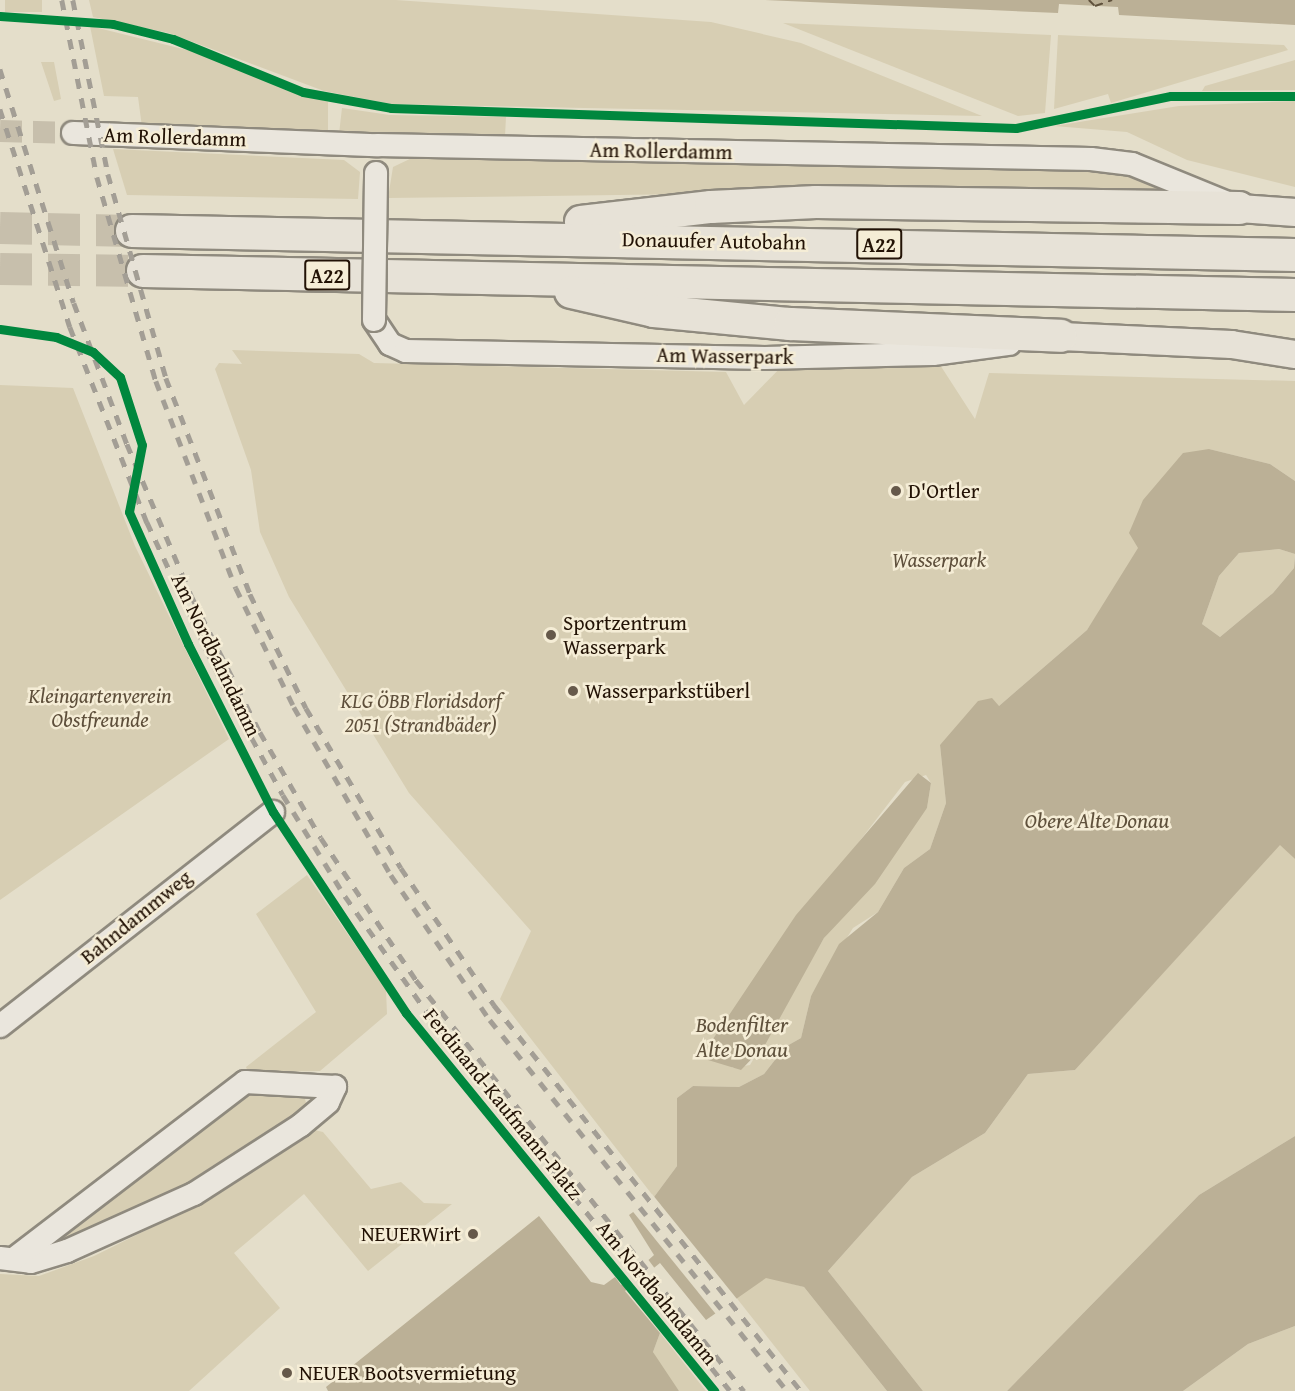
<!DOCTYPE html>
<html>
<head>
<meta charset="utf-8">
<style>
	body { margin:0 }
	#map { position:relative; width:1295px; height:1391px; overflow:hidden; background:#e4deca; font-family:"Gentium Book Plus",serif }
	div>[style] { position:absolute }
	[style*='--x'] { left:calc(var(--x)*1px); top:calc(var(--y)*1px); width:calc(var(--w)*1px); rotate:calc(var(--a)*1deg) }
	.green>* { inset:0; background:#d7ceb3; transform-origin:0 0 }
	.water>* { inset:0; background:#bbb096 }
	.pier>* { inset:0; background:#e4deca; transform-origin:0 0 }
	.ferry>* { height:1.5px; margin-top:-0.75px; transform-origin:0; background:repeating-linear-gradient(90deg,#5f513c 0 8px,transparent 0 14px) }
	.minor-tunnel>* { height:22px; margin-top:-11px; transform-origin:0; background:repeating-linear-gradient(90deg,#c7bfac 0 22px,transparent 0 33px) }
	.highway-tunnel>* { height:32px; margin-top:-16px; transform-origin:0; background:repeating-linear-gradient(90deg,#c7bfac 0 32px,transparent 0 48px) }
	.roads { filter:drop-shadow(2px 0 #8f8a7e) drop-shadow(-2px 0 #8f8a7e) drop-shadow(0 2px #8f8a7e) drop-shadow(0 -2px #8f8a7e) }
	.minor>* { height:22px; margin:-11px; padding:0 11px; transform-origin:11px; border-radius:11px; background:#eae6dd }
	.major>* { height:27px; margin:-13.5px; padding:0 13.5px; transform-origin:13.5px; border-radius:13.5px; background:#e7e2d7 }
	.highway>* { height:32px; margin:-16px; padding:0 16px; transform-origin:16px; border-radius:16px; background:#e7e2d7 }
	.rail>* { height:4.5px; margin-top:-2.25px; transform-origin:0; background:repeating-linear-gradient(90deg,#a39e95 0 10px,transparent 0 20px) }
	.bridges { filter:drop-shadow(2px 0 #8f8a7e) drop-shadow(-2px 0 #8f8a7e) drop-shadow(0 2px #8f8a7e) drop-shadow(0 -2px #8f8a7e) }
	.minor-bridge>* { height:22px; margin:-11px; padding:0 11px; transform-origin:11px; border-radius:11px; background:#eae6dd }
	.cycleway>* { height:9px; margin:-4.5px; padding:0 4.5px; transform-origin:4.5px; border-radius:4.5px; background:#00873e }
	.dots>* { width:16px; height:16px; translate:-50% -50%; box-sizing:border-box; border:3px solid #f5edd6; border-radius:50% }
	span { translate:-50% -50%; white-space:nowrap; text-align:center; line-height:1.15; -webkit-text-stroke:5px #f5edd6; paint-order:stroke }
	.shield-label span { padding:2px 4px; background:#f5edd6; border:2px solid; border-radius:4px; -webkit-text-stroke-width:0 }
	.shield-label { font-size:20px; color:#221205; font-weight:700 }
	.street-label { font-size:21px; color:#221205 }
	.poi-label { font-size:21px; color:#221205 }
	.left { translate:0 -50%; text-align:left }
	.right { translate:-100% -50%; text-align:right }
	.park-label { font-size:21px; color:#5e4f3b; font-style:italic }
	.water-label { font-size:22px; color:#5f513c; font-style:italic }
</style>
</head>
<body>
<div id="map">
	<div class="green">
		<div style="left:5px;top:0;width:37px;height:12px"></div>
		<div style="clip-path:polygon(89px 0,396px 0,711px 22px,801px 43px,982px 116px,391px 104px,324px 91px,169px 33px,93px 17px)"></div>
		<div style="clip-path:polygon(783px 23px,1051px 35px,1045px 113px,1018px 116px)"></div>
		<div style="clip-path:polygon(90px 26px,195px 52px,328px 102px,328px 131px,142px 127px,138px 97px,104px 96px)"></div>
		<div style="clip-path:polygon(1058px 35px,1284px 45px,1288px 50px,1111px 103px,1108px 94px,1054px 109px)"></div>
		<div style="clip-path:polygon(1295px 60px,1295px 90px,1202px 91px,1205px 86px)"></div>
		<div style="clip-path:polygon(41px 62px,54px 62px,61px 99px,54px 101px)"></div>
		<div style="clip-path:polygon(1295px 101px,1295px 187px,1187px 160px,1127px 132px,1054px 126px,1179px 106px)"></div>
		<div style="clip-path:polygon(342px 108px,390px 115px,506px 117px,505px 136px,339px 134px)"></div>
		<div style="clip-path:polygon(113px 149px,344px 160px,360px 172px,358px 199px,127px 195px)"></div>
		<div style="clip-path:polygon(416px 156px,1117px 172px,1175px 190px,1164px 196px,922px 191px,388px 198px,393px 167px)"></div>
		<div style="clip-path:polygon(evenodd,232px 350px,359px 354px,374px 363px,726px 372px,744px 405px,791px 357px,933px 354px,975px 419px,989px 373px,1295px 381px,1295px 481px,1270px 464px,1209px 449px,1087px 630px,999px 706px,940px 745px,946px 803px,930px 849px,904px 868px,878px 912px,853px 928px,811px 996px,801px 1038px,785px 1047px,764px 1074px,739px 1087px,693px 1086px,677px 1098px,677px 1166px,654px 1197px,500px 999px,531px 931px,409px 793px,289px 597px,260px 532px,251px 470px,215px 369px,219px 363px,242px 364px,232px 350px,926px 775px,931px 783px,927px 808px,824px 938px,750px 1065px,732px 1068px,825px 886px,905px 782px,926px 775px)"></div>
		<div style="clip-path:polygon(0 385px,73px 388px,135px 546px,229px 739px,0 900px)"></div>
		<div style="clip-path:polygon(1279px 549px,1295px 554px,1294px 568px,1273px 593px,1220px 637px,1202px 624px,1219px 576px,1239px 553px)"></div>
		<div style="clip-path:polygon(1280px 844px,1295px 859px,1295px 1136px,1199px 1195px,1007px 1391px,923px 1391px,828px 1271px,912px 1177px,985px 1133px,1028px 1074px,1075px 1070px)"></div>
		<div style="clip-path:polygon(307px 875px,386px 990px,387px 1014px,320px 1071px,248px 1072px,246px 1067px,316px 1012px,256px 914px)"></div>
		<div style="clip-path:polygon(303px 1090px,308px 1112px,197px 1181px,40px 1251px,244px 1093px)"></div>
		<div style="clip-path:polygon(314px 1130px,323px 1132px,371px 1189px,401px 1182px,424px 1203px,452px 1204px,368px 1271px,304px 1194px,234px 1253px,280px 1308px,189px 1391px,0 1391px,0 1274px,39px 1276px,94px 1256px,191px 1208px)"></div>
		<div style="clip-path:polygon(766px 1277px,804px 1287px,887px 1391px,810px 1391px,735px 1296px)"></div>
		<div style="clip-path:polygon(1295px 1326px,1295px 1391px,1183px 1391px,1248px 1344px)"></div>
		<div style="clip-path:polygon(660px 1333px,706px 1391px,679px 1391px,662px 1371px,653px 1352px)"></div>
	</div>
	<div class="water">
		<div style="clip-path:polygon(765px 0,1295px 0,1295px 25px,1119px 15px,1118px 7px,1059px 4px,1058px 13px)"></div>
		<div style="clip-path:polygon(1209px 449px,1270px 464px,1295px 481px,1295px 554px,1279px 549px,1239px 553px,1219px 576px,1202px 624px,1220px 637px,1273px 593px,1294px 568px,1295px 556px,1295px 859px,1280px 845px,1075px 1070px,1028px 1074px,985px 1133px,912px 1177px,828px 1271px,923px 1391px,887px 1391px,804px 1287px,766px 1278px,706px 1320px,660px 1263px,625px 1291px,660px 1333px,653px 1352px,679px 1391px,328px 1391px,326px 1387px,539px 1216px,591px 1282px,604px 1285px,615px 1277px,621px 1285px,654px 1255px,629px 1215px,654px 1197px,677px 1166px,677px 1098px,693px 1086px,739px 1087px,764px 1074px,785px 1047px,801px 1038px,811px 996px,839px 944px,878px 912px,904px 868px,930px 849px,946px 803px,940px 745px,978px 701px,992px 698px,999px 706px,1087px 630px,1138px 548px,1129px 533px,1143px 500px,1183px 453px)"></div>
		<div style="clip-path:polygon(918px 773px,931px 783px,927px 808px,875px 884px,824px 938px,765px 1045px,741px 1070px,708px 1060px,705px 1051px,796px 915px)"></div>
		<div style="clip-path:polygon(1295px 1136px,1295px 1326px,1248px 1344px,1183px 1391px,1007px 1391px,1199px 1195px)"></div>
	</div>
	<div class="pier">
		<div style="left:652px;top:1194px;width:135px;height:26px;rotate:51deg"></div>
		<div style="left:647px;top:1258px;width:15px;height:28px;rotate:53deg"></div>
	</div>
	<div class="ferry">
		<div style="--x:1089;--y:0;--w:8;--a:45"></div>
		<div style="--x:1095;--y:6;--w:18;--a:-19"></div>
	</div>
	<div class="minor-tunnel">
		<div style="--x:0;--y:131;--w:73;--a:1.6"></div>
	</div>
	<div class="highway-tunnel">
		<div style="--x:0;--y:228;--w:132;--a:1.3"></div>
		<div style="--x:0;--y:269;--w:143;--a:0.8"></div>
	</div>
	<div class="roads">
		<div class="minor">
			<div style="--x:73;--y:133;--w:304;--a:2.3"></div>
			<div style="--x:377;--y:145;--w:714;--a:1.12"></div>
			<div style="--x:1091;--y:159;--w:41;--a:7"></div>
			<div style="--x:1132;--y:164;--w:111;--a:22.2"></div>
			<div style="--x:374;--y:320;--w:29;--a:56"></div>
			<div style="--x:390;--y:344;--w:17;--a:24"></div>
			<div style="--x:406;--y:351;--w:359;--a:1.1"></div>
			<div style="--x:765;--y:358;--w:168;--a:-1.4"></div>
			<div style="--x:933;--y:354;--w:77;--a:-7.5"></div>
			<div style="--x:0;--y:1026;--w:347;--a:-38.1"></div>
			<div style="--x:0;--y:1258;--w:31;--a:7"></div>
			<div style="--x:31;--y:1262;--w:38;--a:-17"></div>
			<div style="--x:67;--y:1251;--w:139;--a:-24.2"></div>
			<div style="--x:194;--y:1194;--w:127;--a:-32.8"></div>
			<div style="--x:301;--y:1125;--w:35;--a:-40"></div>
			<div style="--x:328;--y:1102;--w:17;--a:-65"></div>
			<div style="--x:335;--y:1087;--w:90;--a:-176.8"></div>
			<div style="--x:245;--y:1082;--w:290;--a:142.6"></div>
		</div>
		<div class="major">
			<div style="--x:1239;--y:208;--w:56;--a:4.1"></div>
			<div style="--x:1061;--y:336;--w:170;--a:2.7"></div>
			<div style="--x:1231;--y:344;--w:65;--a:8.9"></div>
		</div>
		<div class="highway">
			<div style="--x:581;--y:222;--w:131;--a:-6.6"></div>
			<div style="--x:711;--y:207;--w:105;--a:-2.7"></div>
			<div style="--x:816;--y:202;--w:423;--a:0.8"></div>
			<div style="--x:132;--y:231;--w:1163;--a:1.18"></div>
			<div style="--x:143;--y:271;--w:1152;--a:1.19"></div>
			<div style="--x:571;--y:292;--w:85;--a:12.9"></div>
			<div style="--x:654;--y:311;--w:137;--a:5.5"></div>
			<div style="--x:790;--y:324;--w:271;--a:2.5"></div>
		</div>
	</div>
	<div class="rail">
		<div style="--x:62;--y:0;--w:180;--a:78.8"></div>
		<div style="--x:97;--y:177;--w:212;--a:73.9"></div>
		<div style="--x:156;--y:381;--w:222;--a:68.9"></div>
		<div style="--x:236;--y:588;--w:132;--a:64"></div>
		<div style="--x:294;--y:707;--w:194;--a:60"></div>
		<div style="--x:391;--y:875;--w:176;--a:55.7"></div>
		<div style="--x:490;--y:1020;--w:475;--a:51.3"></div>
		<div style="--x:73;--y:0;--w:177;--a:78.6"></div>
		<div style="--x:108;--y:174;--w:212;--a:74.1"></div>
		<div style="--x:166;--y:378;--w:232;--a:68.7"></div>
		<div style="--x:250;--y:594;--w:127;--a:63.8"></div>
		<div style="--x:306;--y:708;--w:186;--a:59.3"></div>
		<div style="--x:401;--y:868;--w:166;--a:55.8"></div>
		<div style="--x:494;--y:1005;--w:493;--a:51.5"></div>
		<div style="--x:0;--y:69;--w:245;--a:72.5"></div>
		<div style="--x:74;--y:303;--w:151;--a:69.4"></div>
		<div style="--x:127;--y:444;--w:166;--a:67"></div>
		<div style="--x:192;--y:597;--w:151;--a:63.3"></div>
		<div style="--x:260;--y:732;--w:122;--a:60.1"></div>
		<div style="--x:321;--y:838;--w:171;--a:56.2"></div>
		<div style="--x:416;--y:980;--w:526;--a:51.41"></div>
		<div style="--x:0;--y:109;--w:229;--a:72.2"></div>
		<div style="--x:70;--y:327;--w:210;--a:68.5"></div>
		<div style="--x:147;--y:522;--w:180;--a:65"></div>
		<div style="--x:223;--y:685;--w:125;--a:61.4"></div>
		<div style="--x:283;--y:795;--w:119;--a:58.5"></div>
		<div style="--x:345;--y:896;--w:158;--a:54.8"></div>
		<div style="--x:436;--y:1025;--w:469;--a:51.2"></div>
	</div>
	<div class="bridges">
		<div class="minor-bridge">
			<div style="--x:374;--y:320;--w:147;--a:-89.2"></div>
		</div>
	</div>
	<div class="cycleway">
		<div style="--x:0;--y:16;--w:113;--a:4"></div>
		<div style="--x:113;--y:24;--w:62;--a:14"></div>
		<div style="--x:173;--y:39;--w:140;--a:22.2"></div>
		<div style="--x:303;--y:92;--w:89;--a:10.3"></div>
		<div style="--x:391;--y:108;--w:625;--a:1.83"></div>
		<div style="--x:1016;--y:128;--w:158;--a:-11.7"></div>
		<div style="--x:1171;--y:96;--w:124;--a:0"></div>
		<div style="--x:0;--y:329;--w:57;--a:8.1"></div>
		<div style="--x:56;--y:337;--w:40;--a:22"></div>
		<div style="--x:93;--y:352;--w:37;--a:43"></div>
		<div style="--x:120;--y:377;--w:71;--a:72.1"></div>
		<div style="--x:142;--y:445;--w:68;--a:101"></div>
		<div style="--x:129;--y:512;--w:145;--a:65.9"></div>
		<div style="--x:188;--y:644;--w:188;--a:63.2"></div>
		<div style="--x:273;--y:812;--w:241;--a:56.5"></div>
		<div style="--x:406;--y:1013;--w:488;--a:50.8"></div>
	</div>
	<div class="dots">
		<div style="left:896px;top:491px;background:#66594a"></div>
		<div style="left:551px;top:635px;background:#66594a"></div>
		<div style="left:573px;top:691px;background:#66594a"></div>
		<div style="left:473px;top:1234px;background:#66594a"></div>
		<div style="left:287px;top:1373px;background:#66594a"></div>
	</div>
	<div class="shield-label">
		<span style="left:879px;top:244px">A22</span>
		<span style="left:327px;top:275px">A22</span>
	</div>
	<div class="street-label">
		<span style="left:175px;top:137px;rotate:2deg">Am Rollerdamm</span>
		<span style="left:661px;top:151px;rotate:1deg">Am Rollerdamm</span>
		<span style="left:714px;top:241px;rotate:1deg">Donauufer Autobahn</span>
		<span style="left:725px;top:356px;rotate:1deg">Am Wasserpark</span>
		<span style="left:216px;top:655px;rotate:64deg">Am Nordbahndamm</span>
		<span style="left:136px;top:917px;rotate:-39deg">Bahndammweg</span>
		<span style="left:503px;top:1104px;rotate:51deg">Ferdinand-Kaufmann-Platz</span>
		<span style="left:657px;top:1293px;rotate:51deg">Am Nordbahndamm</span>
	</div>
	<div class="poi-label">
		<span class="left" style="left:908px;top:491px">D'Ortler</span>
		<span class="left" style="left:563px;top:635px">Sportzentrum<br>Wasserpark</span>
		<span class="left" style="left:585px;top:691px">Wasserparkstüberl</span>
		<span class="right" style="left:461px;top:1234px">NEUERWirt</span>
		<span class="left" style="left:299px;top:1373px">NEUER Bootsvermietung</span>
	</div>
	<div class="park-label">
		<span style="left:939px;top:560px">Wasserpark</span>
		<span style="left:100px;top:708px">Kleingartenverein<br>Obstfreunde</span>
		<span style="left:421px;top:713px">KLG ÖBB Floridsdorf<br>2051 (Strandbäder)</span>
	</div>
	<div class="water-label">
		<span style="left:1097px;top:821px">Obere Alte Donau</span>
		<span style="left:742px;top:1037px">Bodenfilter<br>Alte Donau</span>
	</div>
</div>
</body>
</html>
